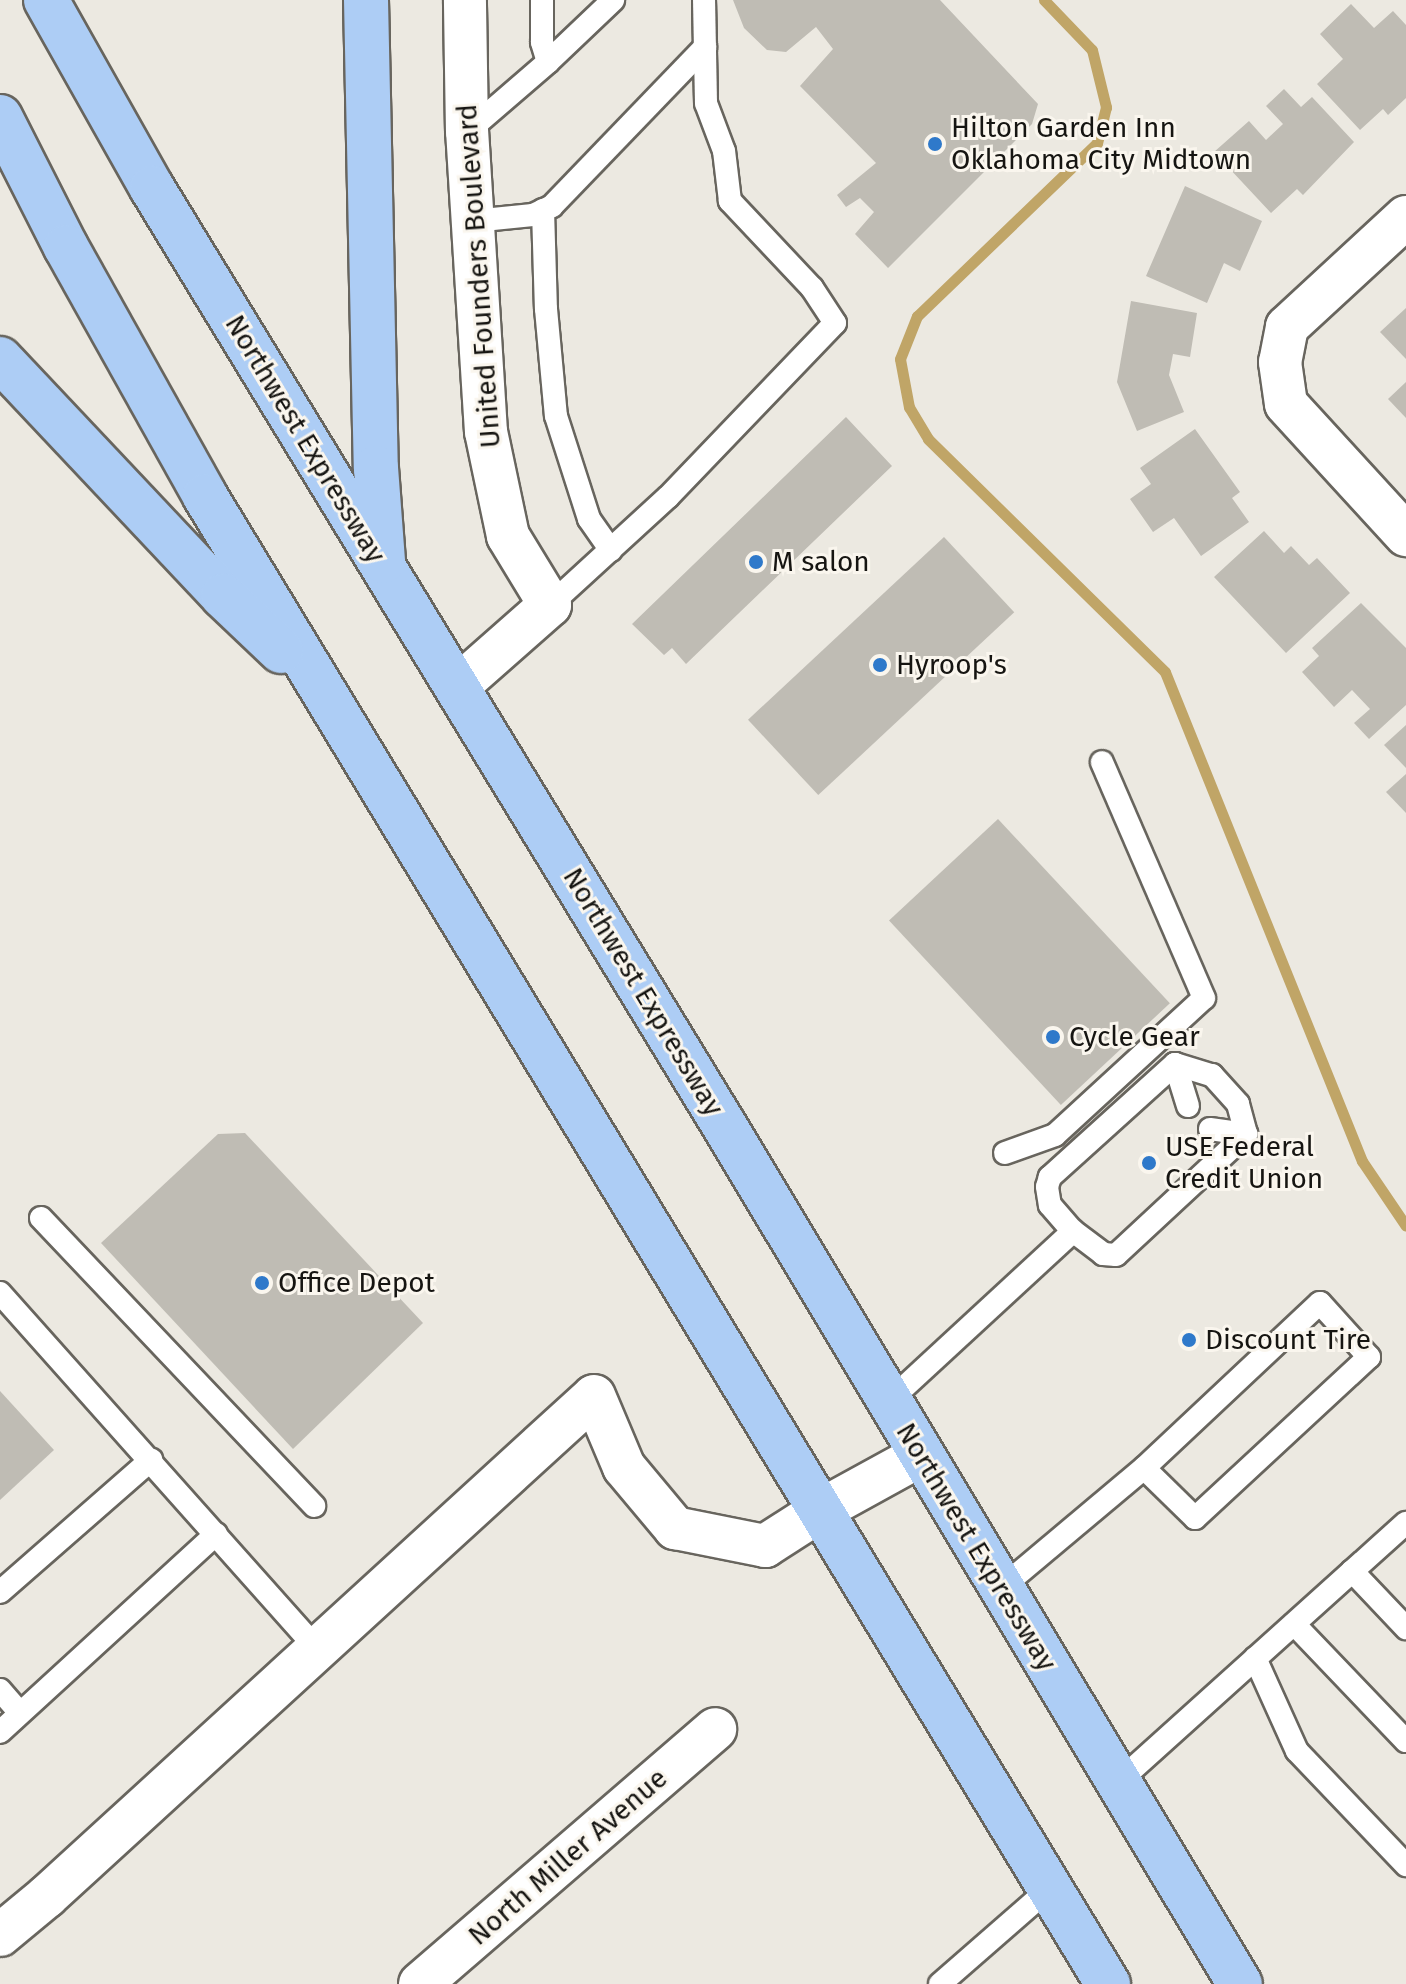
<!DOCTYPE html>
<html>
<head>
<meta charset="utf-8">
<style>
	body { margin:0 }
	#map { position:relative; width:1406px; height:1984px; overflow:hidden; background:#ece9e1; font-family:"Fira Sans",sans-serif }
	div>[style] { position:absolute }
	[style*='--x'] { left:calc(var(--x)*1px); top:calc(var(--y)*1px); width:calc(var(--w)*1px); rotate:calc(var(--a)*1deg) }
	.stream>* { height:11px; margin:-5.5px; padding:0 5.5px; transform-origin:5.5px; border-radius:5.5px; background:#c0a567 }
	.building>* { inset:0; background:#bfbcb4; transform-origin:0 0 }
	.roads { filter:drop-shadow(2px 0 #68655e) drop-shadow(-2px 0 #68655e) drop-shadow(0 2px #68655e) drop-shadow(0 -2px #68655e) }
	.lane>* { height:22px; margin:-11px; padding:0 11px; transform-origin:11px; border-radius:11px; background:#fff }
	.street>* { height:42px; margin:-21px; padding:0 21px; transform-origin:21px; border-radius:21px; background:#fff }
	.highway>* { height:44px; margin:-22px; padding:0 22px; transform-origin:22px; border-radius:22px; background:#adcdf5 }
	.dots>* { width:22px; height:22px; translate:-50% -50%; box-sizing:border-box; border:4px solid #faf6ee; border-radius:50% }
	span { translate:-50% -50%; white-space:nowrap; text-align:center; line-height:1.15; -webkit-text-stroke:6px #faf6ee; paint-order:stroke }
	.poi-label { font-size:28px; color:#161512 }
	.left { translate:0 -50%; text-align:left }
	.street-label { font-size:28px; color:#161512 }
</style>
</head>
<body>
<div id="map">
	<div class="stream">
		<div style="--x:1044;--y:0;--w:69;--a:46.2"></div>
		<div style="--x:1092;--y:50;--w:59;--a:76.2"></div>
		<div style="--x:1106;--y:107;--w:37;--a:104"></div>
		<div style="--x:1097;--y:143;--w:250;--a:136.1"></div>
		<div style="--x:917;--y:316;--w:46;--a:111.6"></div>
		<div style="--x:900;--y:359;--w:49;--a:79.4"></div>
		<div style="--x:909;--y:407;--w:37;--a:59"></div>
		<div style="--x:928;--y:439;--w:332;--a:44.5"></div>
		<div style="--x:1165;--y:672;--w:527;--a:68.06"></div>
		<div style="--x:1362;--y:1161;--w:78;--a:55.9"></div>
	</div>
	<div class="building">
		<div style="clip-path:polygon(733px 0,940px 0,1038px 104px,1032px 124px,888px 268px,855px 234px,874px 212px,860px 198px,846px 207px,837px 195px,876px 163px,800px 86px,833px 49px,816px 27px,786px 52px,767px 50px,744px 28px)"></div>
		<div style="clip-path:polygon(1351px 4px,1374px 28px,1393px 11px,1406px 25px,1406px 98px,1388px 115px,1383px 109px,1360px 130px,1317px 84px,1343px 59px,1320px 34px)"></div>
		<div style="clip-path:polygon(1284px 89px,1301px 107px,1312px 97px,1354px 142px,1303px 195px,1297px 189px,1271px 213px,1214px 152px,1249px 121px,1266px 140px,1283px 124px,1266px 106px)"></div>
		<div style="clip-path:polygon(1185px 186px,1262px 221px,1240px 271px,1224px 263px,1207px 303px,1146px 276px)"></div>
		<div style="clip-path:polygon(1131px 301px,1197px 313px,1190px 357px,1173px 354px,1169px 375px,1184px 412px,1137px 431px,1117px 382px)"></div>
		<div style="clip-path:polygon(1406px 308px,1406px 359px,1380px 332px)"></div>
		<div style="clip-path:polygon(1406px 382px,1406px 418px,1388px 399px)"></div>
		<div style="clip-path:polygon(846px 417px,892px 466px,686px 664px,672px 648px,664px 655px,632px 624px)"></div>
		<div style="clip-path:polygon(1195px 429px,1240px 492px,1232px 498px,1249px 522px,1201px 556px,1174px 518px,1153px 532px,1130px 499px,1151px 484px,1140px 468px)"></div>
		<div style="clip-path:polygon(1264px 531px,1284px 553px,1291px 546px,1309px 565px,1317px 558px,1350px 593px,1286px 653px,1214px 577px)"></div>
		<div style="left:944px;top:537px;width:103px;height:268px;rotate:47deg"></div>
		<div style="clip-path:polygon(1361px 603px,1406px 648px,1406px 705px,1369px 739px,1354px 723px,1370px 709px,1352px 690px,1334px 707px,1302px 672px,1319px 656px,1312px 648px)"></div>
		<div style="clip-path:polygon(1406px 725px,1406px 768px,1384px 745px)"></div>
		<div style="clip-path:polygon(1406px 774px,1406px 813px,1386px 792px)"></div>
		<div style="left:998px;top:819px;width:252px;height:149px;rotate:47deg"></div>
		<div style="clip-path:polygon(245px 1133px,423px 1323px,293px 1449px,101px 1243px,218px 1134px)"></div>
		<div style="clip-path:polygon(0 1391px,54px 1450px,0 1500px)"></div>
	</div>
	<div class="roads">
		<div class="lane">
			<div style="--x:548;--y:62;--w:90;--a:-43.6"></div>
			<div style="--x:467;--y:132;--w:107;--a:-40.8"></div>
			<div style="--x:548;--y:62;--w:21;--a:-107"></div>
			<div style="--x:542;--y:42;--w:42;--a:-90"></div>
			<div style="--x:543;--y:210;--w:99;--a:88.3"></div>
			<div style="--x:546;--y:309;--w:107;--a:84.7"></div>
			<div style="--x:556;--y:416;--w:108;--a:72.2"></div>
			<div style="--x:589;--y:519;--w:38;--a:55"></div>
			<div style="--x:473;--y:221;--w:60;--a:-5.7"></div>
			<div style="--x:533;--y:215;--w:21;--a:-25"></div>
			<div style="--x:552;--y:206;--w:221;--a:-46.1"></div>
			<div style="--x:550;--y:605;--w:160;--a:-42.5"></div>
			<div style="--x:668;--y:497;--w:241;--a:-46.2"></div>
			<div style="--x:835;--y:323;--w:42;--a:-123.3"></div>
			<div style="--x:812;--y:288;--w:120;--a:-133.3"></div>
			<div style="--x:730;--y:201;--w:50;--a:-96.8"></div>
			<div style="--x:724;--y:151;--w:51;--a:-110.6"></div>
			<div style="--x:706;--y:103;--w:103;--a:-91.1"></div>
			<div style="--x:1175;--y:1064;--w:169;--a:137.9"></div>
			<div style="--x:1050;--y:1177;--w:10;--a:107"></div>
			<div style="--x:1047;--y:1187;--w:18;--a:81"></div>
			<div style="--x:1050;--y:1205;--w:35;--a:49"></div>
			<div style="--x:1073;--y:1231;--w:38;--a:37"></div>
			<div style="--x:1103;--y:1254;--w:13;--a:4"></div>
			<div style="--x:1116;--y:1255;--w:178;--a:-42.9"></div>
			<div style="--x:1175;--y:1064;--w:39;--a:17"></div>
			<div style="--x:1212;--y:1075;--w:39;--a:48"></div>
			<div style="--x:1238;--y:1104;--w:31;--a:75"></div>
			<div style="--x:1175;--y:1064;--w:44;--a:72.8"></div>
			<div style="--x:1210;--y:1129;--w:36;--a:8"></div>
			<div style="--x:1005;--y:1153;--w:53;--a:-19.8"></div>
			<div style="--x:1055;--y:1135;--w:202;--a:-42.6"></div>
			<div style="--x:1204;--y:998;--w:257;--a:-113.4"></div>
			<div style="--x:41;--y:1218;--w:397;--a:46.5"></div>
			<div style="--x:0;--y:1293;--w:478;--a:48.3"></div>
			<div style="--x:888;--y:1402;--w:252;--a:-42.7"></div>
			<div style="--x:1352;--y:1571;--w:79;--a:46.5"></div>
			<div style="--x:1001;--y:1588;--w:187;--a:-40"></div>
			<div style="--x:1144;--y:1468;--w:241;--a:-43.2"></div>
			<div style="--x:1320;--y:1303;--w:73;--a:47.8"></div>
			<div style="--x:1369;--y:1357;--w:237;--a:137.2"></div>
			<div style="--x:1195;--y:1518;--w:71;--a:-135.6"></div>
			<div style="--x:0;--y:1592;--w:201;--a:-41.2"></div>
			<div style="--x:1294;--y:1624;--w:162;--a:46.3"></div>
			<div style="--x:1255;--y:1658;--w:102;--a:65.7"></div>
			<div style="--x:1297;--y:1751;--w:158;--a:46.3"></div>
			<div style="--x:0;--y:1690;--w:30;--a:49"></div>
			<div style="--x:0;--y:1732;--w:293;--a:-42.5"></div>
			<div style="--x:1117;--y:1783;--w:389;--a:-42"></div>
			<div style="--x:940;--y:1984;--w:146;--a:-41.1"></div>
		</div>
		<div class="street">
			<div style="--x:1406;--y:217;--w:162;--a:137.3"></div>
			<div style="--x:1287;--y:327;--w:36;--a:101"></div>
			<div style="--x:1280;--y:362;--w:42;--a:81.9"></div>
			<div style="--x:1286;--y:404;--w:178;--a:47.5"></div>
			<div style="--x:457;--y:687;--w:124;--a:-41.4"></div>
			<div style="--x:550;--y:605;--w:81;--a:-121.3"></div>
			<div style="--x:508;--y:536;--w:106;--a:-101.9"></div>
			<div style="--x:486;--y:432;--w:301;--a:-93.6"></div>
			<div style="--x:467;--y:132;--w:132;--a:-90.9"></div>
			<div style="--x:0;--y:1935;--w:60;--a:-39.6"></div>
			<div style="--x:46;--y:1897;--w:742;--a:-42.43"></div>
			<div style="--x:594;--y:1396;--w:77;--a:67.1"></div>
			<div style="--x:624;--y:1467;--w:80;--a:50.1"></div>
			<div style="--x:675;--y:1528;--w:92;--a:11.3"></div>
			<div style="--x:765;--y:1546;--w:67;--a:-32.7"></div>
			<div style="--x:821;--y:1510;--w:114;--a:-28.8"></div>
			<div style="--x:420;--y:1984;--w:390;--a:-40.8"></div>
		</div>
		<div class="highway">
			<div style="--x:46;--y:0;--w:216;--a:60.6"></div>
			<div style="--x:152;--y:188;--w:1098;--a:58.6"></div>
			<div style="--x:724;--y:1125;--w:1002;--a:59.01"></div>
			<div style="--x:366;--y:0;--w:468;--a:88.8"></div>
			<div style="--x:376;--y:468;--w:93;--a:85.7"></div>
			<div style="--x:0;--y:117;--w:146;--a:63.1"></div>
			<div style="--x:66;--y:247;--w:285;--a:60.8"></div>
			<div style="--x:205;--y:496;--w:1741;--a:58.75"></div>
			<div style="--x:0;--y:359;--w:325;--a:46.7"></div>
			<div style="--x:223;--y:596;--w:80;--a:43.5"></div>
		</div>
	</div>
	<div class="dots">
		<div style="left:935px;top:144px;background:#2f79ca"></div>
		<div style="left:756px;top:562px;background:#2f79ca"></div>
		<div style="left:880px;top:665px;background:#2f79ca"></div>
		<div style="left:1053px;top:1037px;background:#2f79ca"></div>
		<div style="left:1149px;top:1163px;background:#2f79ca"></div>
		<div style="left:262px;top:1283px;background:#2f79ca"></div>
		<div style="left:1189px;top:1340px;background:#2f79ca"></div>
	</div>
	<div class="poi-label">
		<span class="left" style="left:951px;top:144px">Hilton Garden Inn<br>Oklahoma City Midtown</span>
		<span class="left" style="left:772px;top:562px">M salon</span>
		<span class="left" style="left:896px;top:665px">Hyroop's</span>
		<span class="left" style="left:1069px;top:1037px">Cycle Gear</span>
		<span class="left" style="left:1165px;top:1163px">USE Federal<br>Credit Union</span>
		<span class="left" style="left:278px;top:1283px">Office Depot</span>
		<span class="left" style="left:1205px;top:1340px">Discount Tire</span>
	</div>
	<div class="street-label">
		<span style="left:479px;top:276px;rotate:-94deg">United Founders Boulevard</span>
		<span style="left:305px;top:439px;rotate:59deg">Northwest Expressway</span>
		<span style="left:643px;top:992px;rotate:59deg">Northwest Expressway</span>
		<span style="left:976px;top:1547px;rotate:59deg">Northwest Expressway</span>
		<span style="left:568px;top:1857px;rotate:-41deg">North Miller Avenue</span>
	</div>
</div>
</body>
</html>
